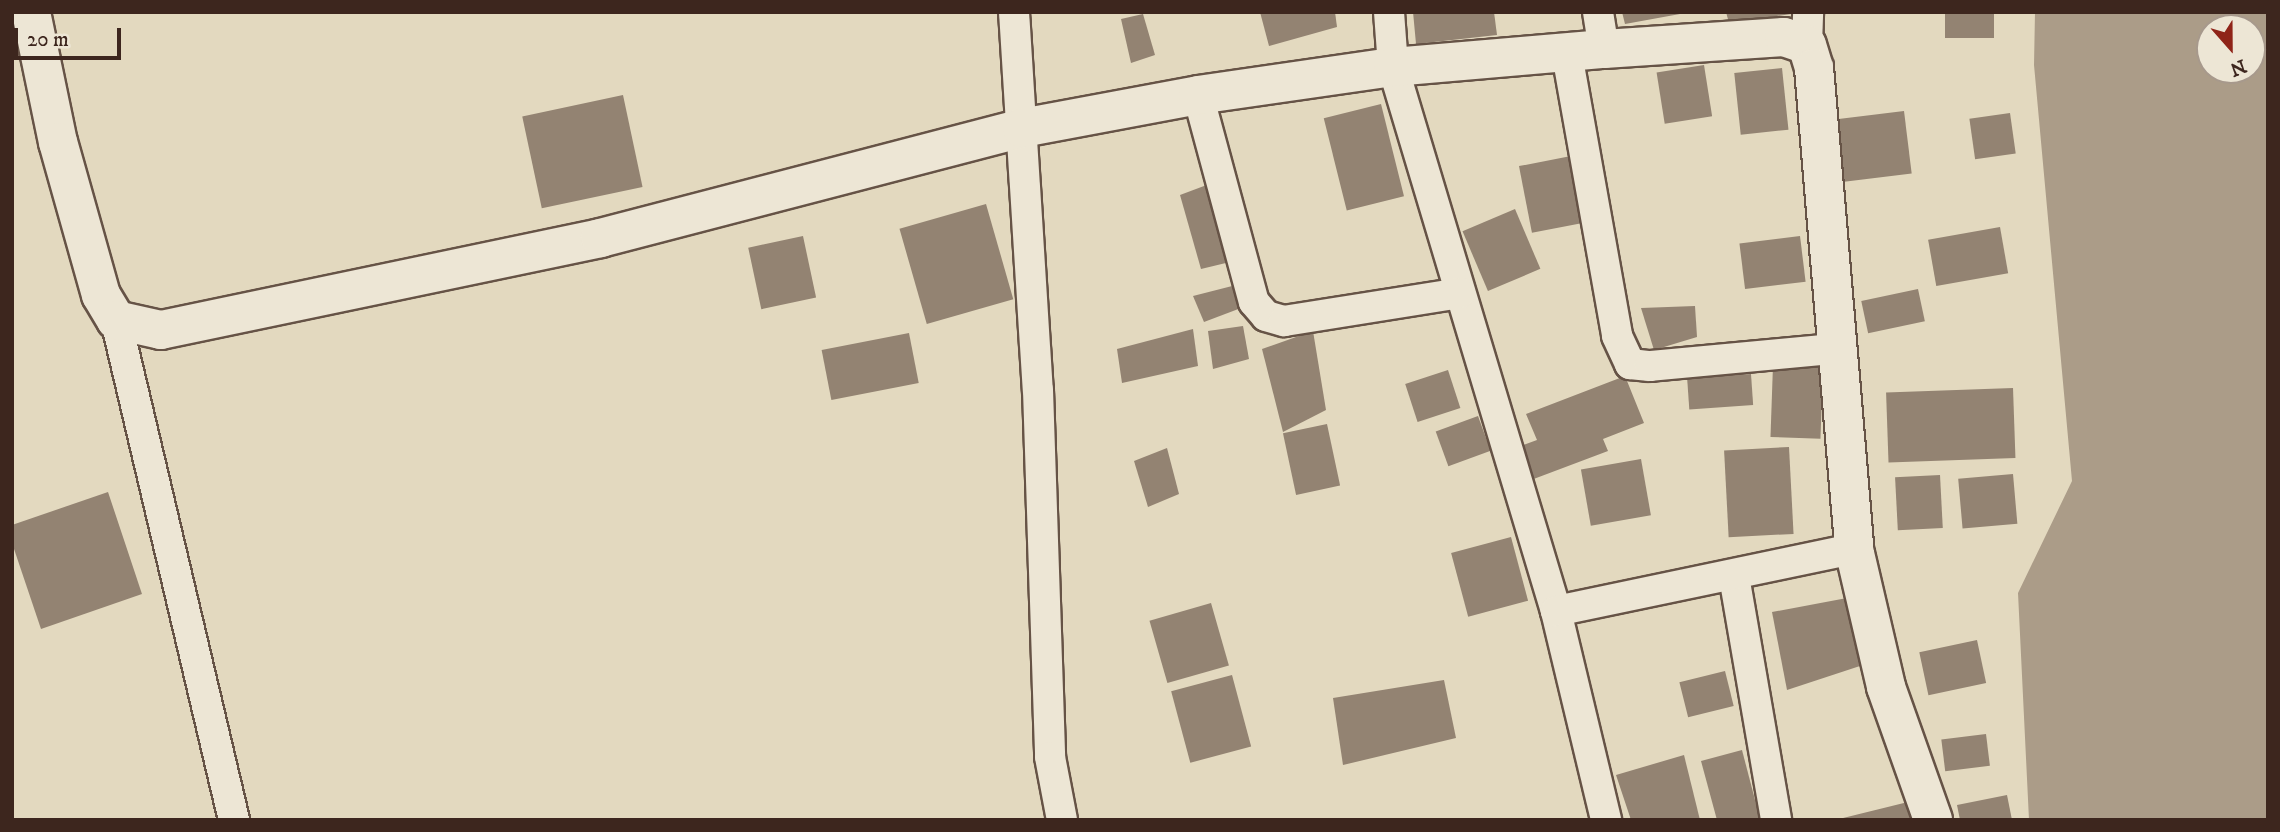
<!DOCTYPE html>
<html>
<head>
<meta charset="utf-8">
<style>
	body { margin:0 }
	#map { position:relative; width:2280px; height:832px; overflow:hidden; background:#e3d9bf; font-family:"IM FELL DW Pica",serif }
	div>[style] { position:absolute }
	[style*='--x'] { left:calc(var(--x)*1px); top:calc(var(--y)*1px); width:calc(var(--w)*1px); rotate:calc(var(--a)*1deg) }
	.water>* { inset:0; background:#ab9c88 }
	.building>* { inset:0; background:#938372; transform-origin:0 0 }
	.roads { filter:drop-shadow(2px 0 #665346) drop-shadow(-2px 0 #665346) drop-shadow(0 2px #665346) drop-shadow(0 -2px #665346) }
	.minor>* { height:30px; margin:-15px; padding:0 15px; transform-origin:15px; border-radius:15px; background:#ede6d5 }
	.secondary>* { height:38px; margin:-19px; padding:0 19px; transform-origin:19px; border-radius:19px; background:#ede6d5 }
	span { translate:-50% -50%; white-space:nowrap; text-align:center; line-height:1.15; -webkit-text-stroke:5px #ede6d5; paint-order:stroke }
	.frame { position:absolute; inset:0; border:14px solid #3d261e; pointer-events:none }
	.north { position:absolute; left:2196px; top:14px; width:70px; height:70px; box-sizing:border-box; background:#ede6d5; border:2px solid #a7998c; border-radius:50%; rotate:159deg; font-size:19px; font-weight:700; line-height:28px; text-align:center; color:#3d261e }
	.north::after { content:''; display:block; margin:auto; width:24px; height:32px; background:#8f2418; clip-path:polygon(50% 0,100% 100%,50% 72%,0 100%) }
	.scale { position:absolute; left:14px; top:28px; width:107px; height:32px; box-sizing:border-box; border:4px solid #3d261e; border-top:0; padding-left:9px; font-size:21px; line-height:24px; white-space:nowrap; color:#3d261e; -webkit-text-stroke:5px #ede6d5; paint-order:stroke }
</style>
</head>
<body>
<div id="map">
	<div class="water">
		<div style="clip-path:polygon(evenodd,2035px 12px,2268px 12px,2268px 820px,2029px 820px,2018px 593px,2072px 481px,2034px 65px,2035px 12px,2210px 28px,2252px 28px,2252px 70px,2210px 70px,2210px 28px)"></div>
	</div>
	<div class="building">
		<div style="clip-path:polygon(1260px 12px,1335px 12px,1337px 27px,1269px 46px)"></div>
		<div style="clip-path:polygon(1413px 12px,1494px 12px,1497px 35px,1416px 44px)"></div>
		<div style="clip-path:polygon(1622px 12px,1680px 12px,1680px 14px,1625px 24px)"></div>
		<div style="clip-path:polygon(1726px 12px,1791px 12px,1791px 14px,1729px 23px)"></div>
		<div style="left:1945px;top:12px;width:49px;height:26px"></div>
		<div style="clip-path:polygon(1143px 14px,1155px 55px,1131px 63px,1121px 19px)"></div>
		<div style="left:1704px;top:65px;width:52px;height:48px;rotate:81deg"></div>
		<div style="left:1782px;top:68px;width:62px;height:48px;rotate:84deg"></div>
		<div style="left:623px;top:95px;width:94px;height:103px;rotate:78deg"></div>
		<div style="left:1381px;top:104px;width:95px;height:59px;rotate:76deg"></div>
		<div style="left:1904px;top:111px;width:63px;height:70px;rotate:83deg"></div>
		<div style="left:2010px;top:113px;width:41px;height:41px;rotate:82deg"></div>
		<div style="left:1571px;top:156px;width:68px;height:53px;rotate:79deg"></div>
		<div style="clip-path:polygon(1212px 183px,1230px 262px,1201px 269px,1180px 195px)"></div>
		<div style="left:986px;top:204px;width:99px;height:90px;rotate:74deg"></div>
		<div style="left:1515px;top:209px;width:65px;height:57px;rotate:67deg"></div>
		<div style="left:2000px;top:227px;width:47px;height:73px;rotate:80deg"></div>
		<div style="left:803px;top:236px;width:63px;height:56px;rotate:78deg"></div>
		<div style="left:1800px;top:236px;width:46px;height:61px;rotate:83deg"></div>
		<div style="clip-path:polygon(1240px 284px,1241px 308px,1204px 322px,1193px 296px)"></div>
		<div style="left:1918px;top:289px;width:33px;height:58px;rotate:78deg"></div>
		<div style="clip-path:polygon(1695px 306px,1697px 337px,1654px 350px,1641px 308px)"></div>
		<div style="clip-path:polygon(1243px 326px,1249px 359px,1213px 369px,1208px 331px)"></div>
		<div style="clip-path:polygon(1193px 329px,1198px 366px,1122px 383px,1117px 349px)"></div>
		<div style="clip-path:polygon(1313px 331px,1326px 410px,1283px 432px,1262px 349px)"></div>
		<div style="left:909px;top:333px;width:51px;height:89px;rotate:79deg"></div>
		<div style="left:1773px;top:365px;width:50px;height:72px;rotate:2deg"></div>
		<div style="left:1448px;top:370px;width:40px;height:45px;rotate:72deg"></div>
		<div style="left:1751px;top:374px;width:31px;height:64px;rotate:86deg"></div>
		<div style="clip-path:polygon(1625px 376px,1644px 423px,1603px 439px,1608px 451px,1531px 480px,1518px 447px,1537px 440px,1526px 414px)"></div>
		<div style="left:2013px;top:388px;width:70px;height:127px;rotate:88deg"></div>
		<div style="left:1478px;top:416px;width:37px;height:45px;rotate:70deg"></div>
		<div style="left:1327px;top:424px;width:63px;height:45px;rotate:78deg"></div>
		<div style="left:1789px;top:447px;width:87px;height:65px;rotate:87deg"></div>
		<div style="clip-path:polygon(1167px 448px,1179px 494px,1148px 507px,1134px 461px)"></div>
		<div style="left:1641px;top:459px;width:57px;height:61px;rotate:80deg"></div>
		<div style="left:2013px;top:474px;width:50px;height:55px;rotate:85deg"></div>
		<div style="left:1940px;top:475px;width:53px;height:45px;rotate:87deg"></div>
		<div style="clip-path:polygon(108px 492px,142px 594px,41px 629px,12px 543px,12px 525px)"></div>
		<div style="left:1511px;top:537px;width:66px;height:62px;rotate:75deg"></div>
		<div style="clip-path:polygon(1847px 598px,1863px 665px,1787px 690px,1772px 612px)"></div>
		<div style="left:1211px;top:603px;width:65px;height:64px;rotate:74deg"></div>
		<div style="left:1977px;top:640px;width:44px;height:59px;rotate:78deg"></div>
		<div style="left:1725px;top:671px;width:36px;height:47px;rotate:76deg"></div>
		<div style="left:1232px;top:675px;width:74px;height:63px;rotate:75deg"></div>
		<div style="clip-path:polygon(1444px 680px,1456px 738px,1343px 765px,1333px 698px)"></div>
		<div style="left:1986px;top:734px;width:32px;height:45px;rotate:83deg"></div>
		<div style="clip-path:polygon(1742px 750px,1760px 819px,1717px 820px,1701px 761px)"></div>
		<div style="clip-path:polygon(1684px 755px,1700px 820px,1631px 820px,1616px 775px)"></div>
		<div style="clip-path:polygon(2007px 795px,2012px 820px,1960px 820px,1957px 805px)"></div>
		<div style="clip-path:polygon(1912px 801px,1917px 820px,1839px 820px,1839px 819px)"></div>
	</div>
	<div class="roads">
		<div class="minor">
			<div style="--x:1014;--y:12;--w:379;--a:86.4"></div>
			<div style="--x:1038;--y:390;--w:367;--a:88.1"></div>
			<div style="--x:1050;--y:757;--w:64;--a:79.2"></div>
			<div style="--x:1389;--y:12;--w:55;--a:85.8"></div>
			<div style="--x:1393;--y:67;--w:568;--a:73.32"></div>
			<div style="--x:1556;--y:611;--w:215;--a:76.5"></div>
			<div style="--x:1598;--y:12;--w:37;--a:81"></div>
			<div style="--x:1807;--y:45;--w:33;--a:-88"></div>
			<div style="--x:1567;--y:54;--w:286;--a:79.9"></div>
			<div style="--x:1617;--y:336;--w:31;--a:65"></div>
			<div style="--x:1630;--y:364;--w:20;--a:6"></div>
			<div style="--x:1650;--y:366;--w:186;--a:-5.3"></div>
			<div style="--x:1198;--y:95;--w:214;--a:74.9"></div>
			<div style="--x:1254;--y:302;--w:18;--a:49"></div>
			<div style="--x:1266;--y:316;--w:19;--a:16"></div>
			<div style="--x:1284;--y:321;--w:178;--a:-9"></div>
			<div style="--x:116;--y:320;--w:514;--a:76.72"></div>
			<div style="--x:1734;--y:576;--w:248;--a:80.2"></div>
			<div style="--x:1556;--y:611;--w:304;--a:-11.8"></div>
		</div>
		<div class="secondary">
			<div style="--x:31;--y:12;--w:133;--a:78.3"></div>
			<div style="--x:58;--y:142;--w:159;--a:74.3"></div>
			<div style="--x:101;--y:295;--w:29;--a:59"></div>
			<div style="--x:116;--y:320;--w:46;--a:12.5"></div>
			<div style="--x:161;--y:330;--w:449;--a:-11.8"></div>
			<div style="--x:600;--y:238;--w:436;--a:-14.6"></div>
			<div style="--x:1022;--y:128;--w:179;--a:-10.6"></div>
			<div style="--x:1198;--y:95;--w:197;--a:-8.2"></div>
			<div style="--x:1393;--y:67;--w:212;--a:-4.9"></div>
			<div style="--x:1604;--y:49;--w:180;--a:-3.8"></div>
			<div style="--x:1784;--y:37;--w:24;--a:19"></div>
			<div style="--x:1807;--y:45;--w:24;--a:73"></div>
			<div style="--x:1814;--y:68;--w:483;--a:85.2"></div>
			<div style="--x:1854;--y:549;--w:142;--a:76.9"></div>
			<div style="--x:1886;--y:687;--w:141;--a:70.5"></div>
		</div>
	</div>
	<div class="frame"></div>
	<div class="north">N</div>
	<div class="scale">20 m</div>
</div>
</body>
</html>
